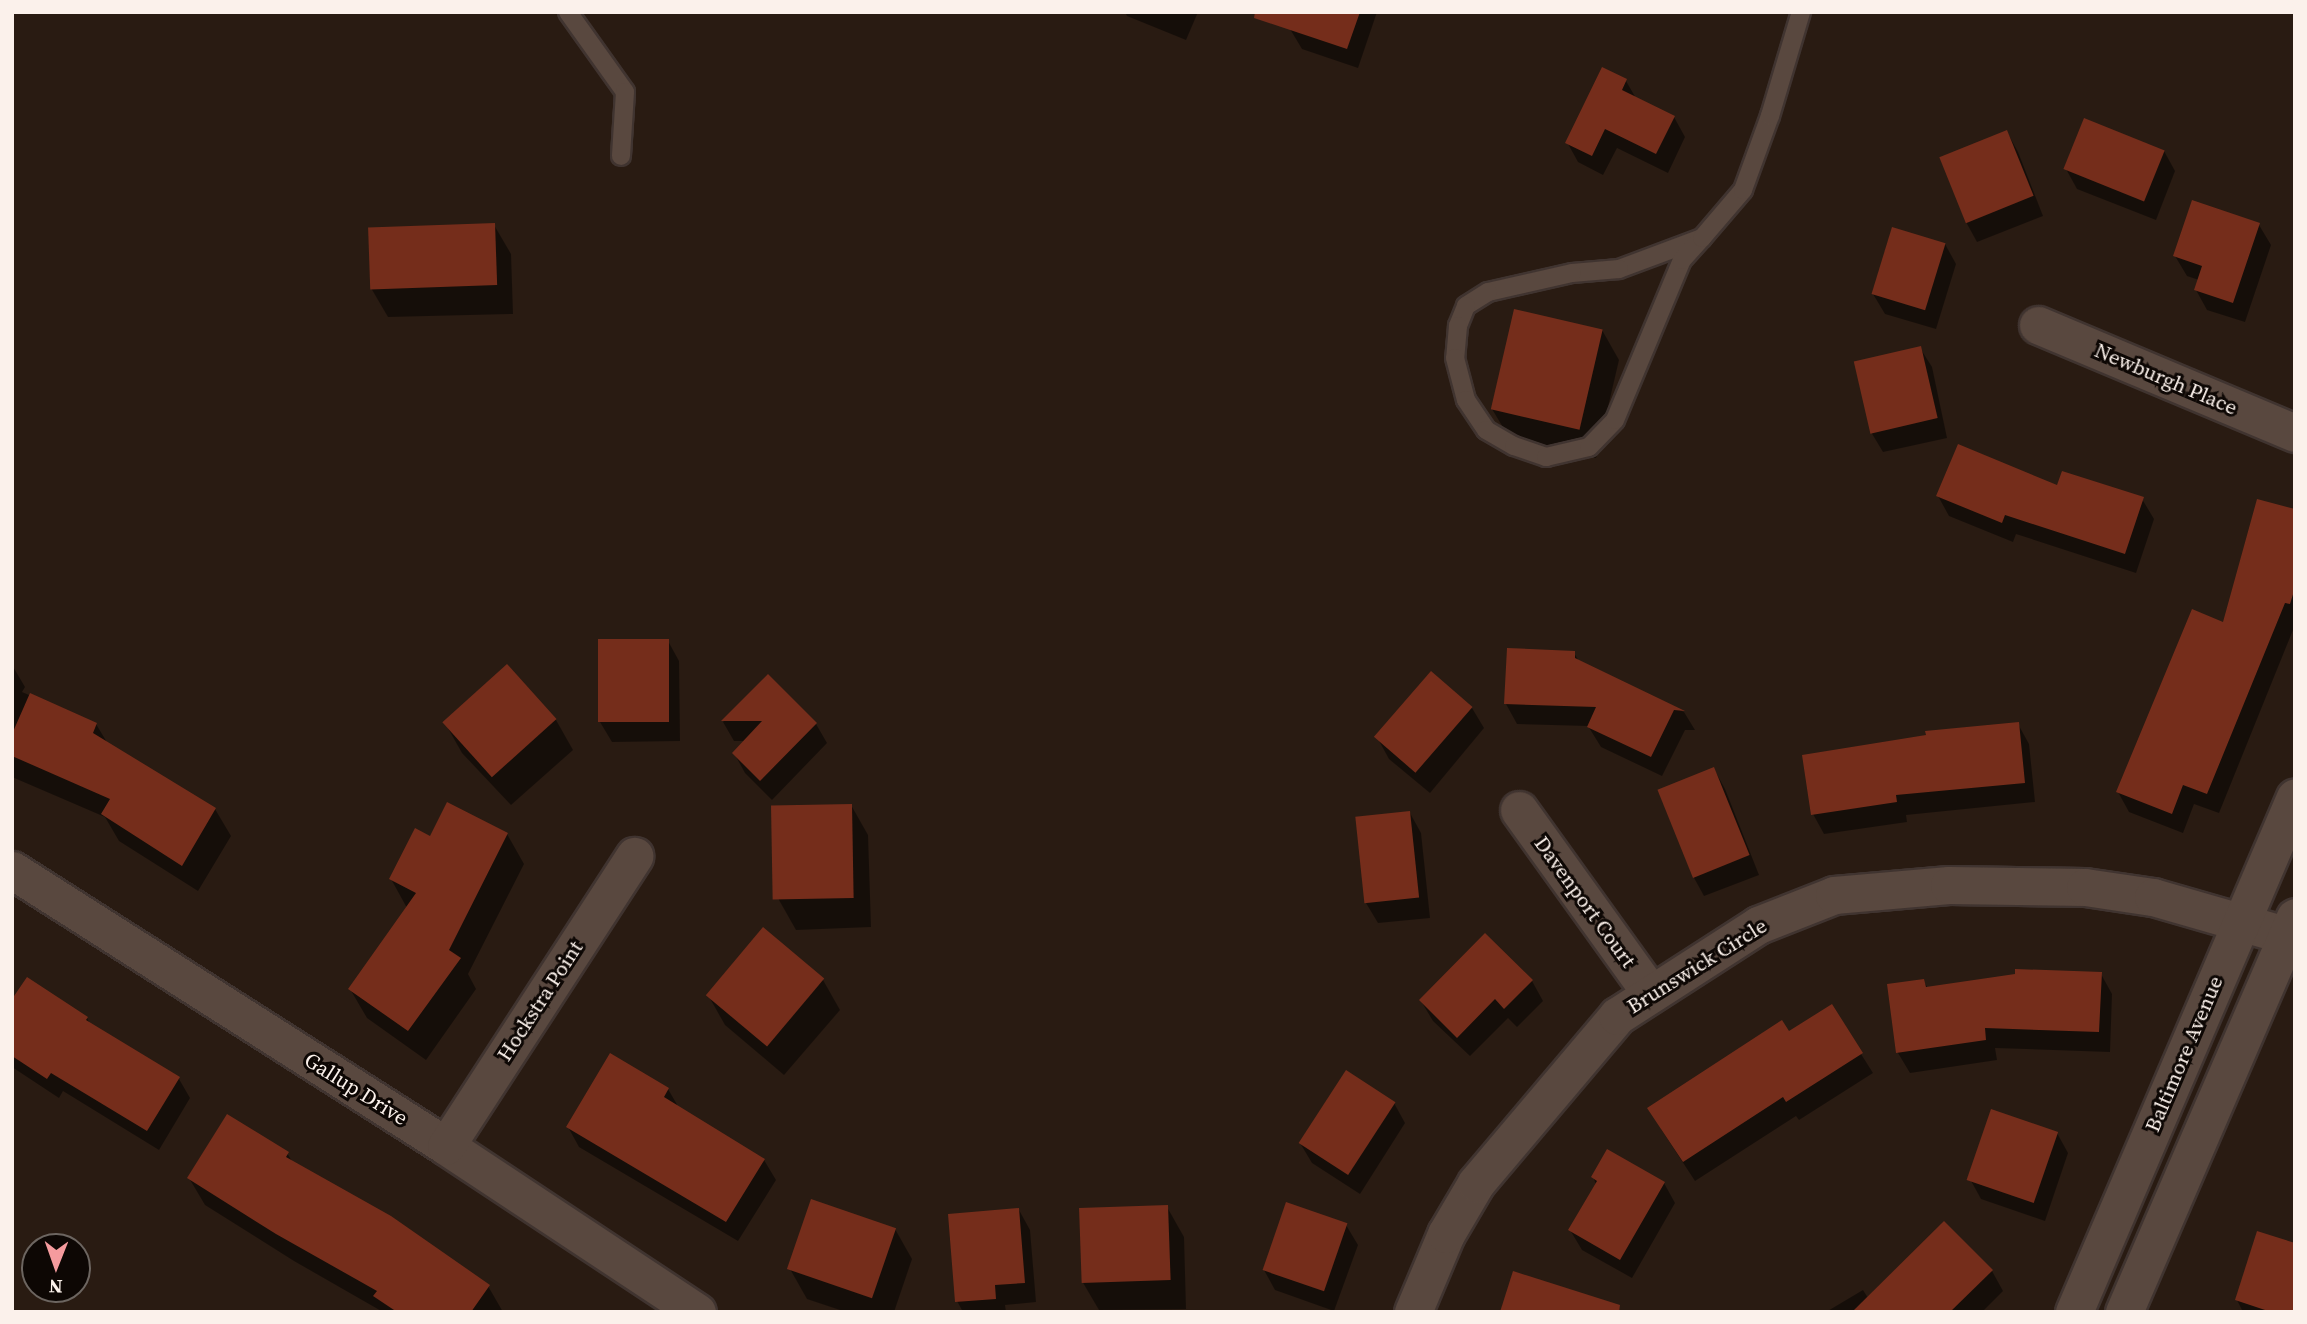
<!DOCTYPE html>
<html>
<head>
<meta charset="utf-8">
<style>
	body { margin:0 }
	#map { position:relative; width:2307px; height:1324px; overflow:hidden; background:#291b12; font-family:"Source Serif 4",serif }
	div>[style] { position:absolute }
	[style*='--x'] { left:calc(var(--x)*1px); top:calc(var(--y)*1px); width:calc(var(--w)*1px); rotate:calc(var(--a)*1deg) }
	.shadow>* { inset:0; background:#0007 }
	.building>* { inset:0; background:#752d1b; transform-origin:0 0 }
	.roads { filter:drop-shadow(2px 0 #403430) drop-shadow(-2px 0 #403430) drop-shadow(0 2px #403430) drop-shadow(0 -2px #403430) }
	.lane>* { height:18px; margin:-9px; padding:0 9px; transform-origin:9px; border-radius:9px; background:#59483f }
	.street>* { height:37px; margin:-18.5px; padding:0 18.5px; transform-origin:18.5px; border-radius:18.5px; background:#59483f }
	span { translate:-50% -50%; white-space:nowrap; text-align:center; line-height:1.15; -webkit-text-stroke:6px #0d0704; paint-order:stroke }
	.street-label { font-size:21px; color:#fbf1eb }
	.frame { position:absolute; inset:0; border:14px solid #fbf1eb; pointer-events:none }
	.north { position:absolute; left:21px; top:1233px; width:70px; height:70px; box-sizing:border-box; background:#0d0704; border:2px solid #6c6560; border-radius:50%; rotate:181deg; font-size:19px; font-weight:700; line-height:28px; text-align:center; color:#fbf1eb }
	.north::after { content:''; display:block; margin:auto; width:24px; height:32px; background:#f59b9e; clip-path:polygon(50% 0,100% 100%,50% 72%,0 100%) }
</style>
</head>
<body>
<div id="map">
	<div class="shadow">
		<div style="clip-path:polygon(1125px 12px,1198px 12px,1186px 40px,1127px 16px)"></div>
		<div style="clip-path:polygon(1296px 12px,1377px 12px,1358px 68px,1302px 49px,1290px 29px)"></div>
		<div style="clip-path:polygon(1626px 81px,1637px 100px,1674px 117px,1685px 137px,1668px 173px,1617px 148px,1603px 175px,1578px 162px,1567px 142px)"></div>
		<div style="clip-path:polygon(2007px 132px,2018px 152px,2043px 216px,1977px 242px,1966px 222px)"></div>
		<div style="clip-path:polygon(2164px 151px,2175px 171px,2156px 220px,2077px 189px,2066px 169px)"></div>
		<div style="clip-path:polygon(494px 225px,511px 254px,513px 314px,388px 317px,371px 288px)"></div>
		<div style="clip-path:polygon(2259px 225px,2271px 245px,2245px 322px,2207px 310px,2196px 290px,2199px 280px,2187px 276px,2175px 256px)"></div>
		<div style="clip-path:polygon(1945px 244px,1956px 264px,1936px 329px,1885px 314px,1873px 294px)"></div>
		<div style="clip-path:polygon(1602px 330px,1619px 360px,1596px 458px,1510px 439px,1492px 409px)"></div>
		<div style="clip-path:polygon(1920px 348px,1932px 367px,1947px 438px,1883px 452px,1871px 432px)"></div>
		<div style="clip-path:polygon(2058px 487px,2142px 499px,2154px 519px,2136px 573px,2016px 534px,2013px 542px,1949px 516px,1938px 496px)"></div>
		<div style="clip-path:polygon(2295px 511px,2295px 625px,2219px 813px,2194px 804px,2183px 833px,2129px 812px,2118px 792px)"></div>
		<div style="clip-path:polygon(668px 641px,679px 661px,680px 741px,612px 742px,600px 722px)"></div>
		<div style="clip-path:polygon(1574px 653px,1580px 663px,1684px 712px,1695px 730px,1685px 730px,1662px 776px,1601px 747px,1588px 726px,1517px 724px,1506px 704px)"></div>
		<div style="clip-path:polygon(12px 665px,25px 687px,22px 692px,96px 724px,108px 744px,215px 809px,231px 836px,198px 891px,119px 841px,105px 817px,12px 777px)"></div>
		<div style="clip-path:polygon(768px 676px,816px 724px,827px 743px,772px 800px,745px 773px,734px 753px,746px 741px,734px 741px,723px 722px)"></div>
		<div style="clip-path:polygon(1472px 708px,1484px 728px,1430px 793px,1389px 759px,1378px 739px)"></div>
		<div style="clip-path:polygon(556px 720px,573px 750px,511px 805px,462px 753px,445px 723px)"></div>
		<div style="clip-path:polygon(2018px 724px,2029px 744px,2035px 802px,1906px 815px,1907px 822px,1824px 834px,1813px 814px)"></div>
		<div style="clip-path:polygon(1714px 769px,1725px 789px,1759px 875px,1704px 896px,1693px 876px)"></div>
		<div style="clip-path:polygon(851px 805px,868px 835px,871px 927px,796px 930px,779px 900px,772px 808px)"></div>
		<div style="clip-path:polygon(1410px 813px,1421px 833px,1430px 918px,1378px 923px,1366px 903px)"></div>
		<div style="clip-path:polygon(507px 834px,524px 864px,468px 974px,476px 989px,426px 1060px,367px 1018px,350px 989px,407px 908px,391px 879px,430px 838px)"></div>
		<div style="clip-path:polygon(2101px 974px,2112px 994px,2110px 1052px,1995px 1048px,1997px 1060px,1910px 1073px,1898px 1053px,1889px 985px,1923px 981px,1928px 988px)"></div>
		<div style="clip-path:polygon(823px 980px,840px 1010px,784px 1075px,725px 1025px,708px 995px)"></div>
		<div style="clip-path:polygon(1532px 981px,1543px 1001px,1517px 1027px,1508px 1018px,1470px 1056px,1433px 1021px,1421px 1001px)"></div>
		<div style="clip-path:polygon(12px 1002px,87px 1018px,90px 1024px,179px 1079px,190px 1098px,159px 1150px,63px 1091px,59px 1098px,12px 1067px)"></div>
		<div style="clip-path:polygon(1789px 1033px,1861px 1054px,1873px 1073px,1799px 1120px,1796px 1116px,1695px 1181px,1661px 1129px)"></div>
		<div style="clip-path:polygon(668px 1089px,679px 1108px,764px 1160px,776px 1180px,738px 1241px,579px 1147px,568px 1127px)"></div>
		<div style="clip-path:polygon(1394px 1103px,1405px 1123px,1360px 1194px,1312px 1163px,1300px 1143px)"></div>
		<div style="clip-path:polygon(2057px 1133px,2068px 1153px,2045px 1221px,1981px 1199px,1970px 1179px)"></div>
		<div style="clip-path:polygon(287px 1153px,293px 1163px,488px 1286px,503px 1312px,383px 1312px,294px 1261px,205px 1205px,189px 1178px)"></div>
		<div style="clip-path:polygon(1593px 1177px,1664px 1183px,1675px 1203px,1632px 1278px,1582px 1250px,1570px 1230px,1596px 1184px)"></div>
		<div style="clip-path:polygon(1167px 1207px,1184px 1237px,1186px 1309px,1099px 1310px,1082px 1281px)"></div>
		<div style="clip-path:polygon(1019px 1210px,1030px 1230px,1036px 1302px,1005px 1305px,1006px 1312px,963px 1312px,957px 1301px)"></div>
		<div style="clip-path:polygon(1346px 1225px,1358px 1245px,1334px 1311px,1275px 1290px,1264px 1270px)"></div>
		<div style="clip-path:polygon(895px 1229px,912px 1259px,894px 1312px,846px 1312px,807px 1299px,790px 1269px)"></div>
		<div style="clip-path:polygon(1992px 1271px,2003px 1291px,1982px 1312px,1826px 1312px,1863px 1290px,1868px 1298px)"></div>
		<div style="clip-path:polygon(2237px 1300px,2295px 1312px,2243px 1312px)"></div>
	</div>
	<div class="building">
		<div style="clip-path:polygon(1255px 12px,1360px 12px,1347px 49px,1254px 18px)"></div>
		<div style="clip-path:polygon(1602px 67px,1627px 79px,1622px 90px,1675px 116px,1656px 154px,1605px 129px,1592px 156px,1565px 143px)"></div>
		<div style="left:2084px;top:118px;width:87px;height:55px;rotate:22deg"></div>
		<div style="left:2007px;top:130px;width:71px;height:73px;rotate:68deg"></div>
		<div style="clip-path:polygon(2192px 200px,2260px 223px,2233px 303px,2194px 290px,2202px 266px,2173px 256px)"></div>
		<div style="left:495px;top:223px;width:62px;height:127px;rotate:88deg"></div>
		<div style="left:1892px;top:227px;width:56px;height:70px;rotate:17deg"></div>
		<div style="left:1514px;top:309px;width:91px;height:103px;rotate:13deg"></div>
		<div style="left:1921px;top:346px;width:74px;height:69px;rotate:77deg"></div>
		<div style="clip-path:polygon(1958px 444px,2057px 485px,2062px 471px,2144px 497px,2125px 554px,2005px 515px,2002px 523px,1936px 496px)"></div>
		<div style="clip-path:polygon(2257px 499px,2295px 509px,2295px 588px,2290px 604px,2285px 603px,2207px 794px,2183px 785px,2172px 814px,2116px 792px,2192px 609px,2223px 622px)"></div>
		<div style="left:669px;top:639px;width:83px;height:71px;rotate:90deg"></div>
		<div style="clip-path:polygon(1507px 648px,1575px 651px,1575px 658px,1685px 711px,1674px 710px,1651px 757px,1587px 727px,1596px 707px,1504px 704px)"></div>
		<div style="left:507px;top:664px;width:74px;height:87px;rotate:48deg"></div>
		<div style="left:1431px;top:671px;width:55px;height:87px;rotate:41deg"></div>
		<div style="clip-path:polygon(768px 674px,817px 723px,760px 781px,732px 753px,762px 721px,721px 721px)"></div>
		<div style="clip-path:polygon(30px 693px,97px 723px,93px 733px,216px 808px,182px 866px,101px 814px,110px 799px,12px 756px,12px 734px)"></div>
		<div style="clip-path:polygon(2019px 722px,2025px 783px,1896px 795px,1897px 802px,1811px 815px,1802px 755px,1926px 735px,1925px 731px)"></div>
		<div style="left:1714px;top:767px;width:95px;height:61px;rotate:68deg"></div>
		<div style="clip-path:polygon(447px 802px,508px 833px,449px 950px,461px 958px,408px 1031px,348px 989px,416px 893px,389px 879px,415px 828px,430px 836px)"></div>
		<div style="left:852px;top:804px;width:94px;height:81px;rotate:89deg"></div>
		<div style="left:1410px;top:811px;width:87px;height:55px;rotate:84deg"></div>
		<div style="left:763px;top:927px;width:80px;height:89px;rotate:40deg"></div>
		<div style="clip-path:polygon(1485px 933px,1533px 980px,1504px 1009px,1495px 999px,1457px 1038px,1419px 1000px)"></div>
		<div style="clip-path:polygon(2015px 969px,2102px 972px,2099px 1032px,1985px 1028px,1986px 1040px,1896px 1053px,1887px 984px,1924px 979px,1926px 987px,2015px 974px)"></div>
		<div style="clip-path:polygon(27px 977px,88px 1017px,86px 1020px,180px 1077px,147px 1131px,51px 1073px,47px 1079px,12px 1056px,12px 999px)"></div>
		<div style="clip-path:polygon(1832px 1004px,1863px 1053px,1786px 1102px,1783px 1097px,1683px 1162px,1647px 1108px,1782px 1020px,1789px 1031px)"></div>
		<div style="clip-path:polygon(610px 1053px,669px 1088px,664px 1097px,765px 1159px,726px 1222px,566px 1127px)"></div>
		<div style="left:1346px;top:1070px;width:59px;height:87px;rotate:33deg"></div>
		<div style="left:1991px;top:1109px;width:71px;height:75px;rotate:19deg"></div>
		<div style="clip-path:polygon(227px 1114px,289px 1152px,286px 1157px,391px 1216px,490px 1285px,471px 1312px,397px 1312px,373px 1296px,377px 1291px,276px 1234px,187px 1178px)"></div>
		<div style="clip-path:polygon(1607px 1149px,1665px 1182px,1620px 1260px,1568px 1230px,1597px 1181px,1591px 1177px)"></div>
		<div style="left:811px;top:1199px;width:90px;height:74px;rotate:19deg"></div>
		<div style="left:1286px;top:1202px;width:65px;height:72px;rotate:19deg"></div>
		<div style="left:1168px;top:1205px;width:75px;height:89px;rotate:88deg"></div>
		<div style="clip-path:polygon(1019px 1208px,1025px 1283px,995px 1285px,996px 1299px,955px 1302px,948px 1214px)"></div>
		<div style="clip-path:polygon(1944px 1221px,1993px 1270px,1950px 1312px,1852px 1312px)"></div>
		<div style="clip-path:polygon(2257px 1231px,2295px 1243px,2295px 1312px,2271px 1312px,2235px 1300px)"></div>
		<div style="clip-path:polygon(1513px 1271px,1620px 1305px,1619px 1312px,1500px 1312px)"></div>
	</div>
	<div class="roads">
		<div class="lane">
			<div style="--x:568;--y:12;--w:98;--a:54.5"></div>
			<div style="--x:625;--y:92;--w:64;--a:93.6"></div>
			<div style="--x:1702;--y:238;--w:89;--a:159.5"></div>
			<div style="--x:1619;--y:269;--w:47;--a:175.1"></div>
			<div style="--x:1572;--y:273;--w:86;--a:167.3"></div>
			<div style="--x:1488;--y:292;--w:26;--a:148"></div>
			<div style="--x:1466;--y:306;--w:22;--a:112"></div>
			<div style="--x:1458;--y:326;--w:32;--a:95"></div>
			<div style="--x:1455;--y:358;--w:43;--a:75.3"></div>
			<div style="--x:1466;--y:400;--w:36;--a:56"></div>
			<div style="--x:1486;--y:430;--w:32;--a:30"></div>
			<div style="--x:1514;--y:446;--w:34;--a:19"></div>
			<div style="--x:1546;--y:457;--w:44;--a:-13.1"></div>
			<div style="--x:1589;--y:447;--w:37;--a:-46"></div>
			<div style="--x:1615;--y:420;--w:173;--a:-67.3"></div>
			<div style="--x:1682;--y:260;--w:30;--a:-48"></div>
			<div style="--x:1702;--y:238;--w:63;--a:-49.5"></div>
			<div style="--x:1743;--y:190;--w:79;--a:-70"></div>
			<div style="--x:1770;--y:116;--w:109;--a:-73.4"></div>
		</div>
		<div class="street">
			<div style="--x:2038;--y:325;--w:279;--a:22.8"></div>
			<div style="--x:1519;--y:810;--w:226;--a:54.3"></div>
			<div style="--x:12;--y:870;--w:514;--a:32.45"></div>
			<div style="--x:446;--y:1146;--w:301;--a:33.5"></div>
			<div style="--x:446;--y:1146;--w:346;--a:-57"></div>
			<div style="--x:1413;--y:1312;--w:85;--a:-67.1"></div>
			<div style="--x:1446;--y:1234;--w:59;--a:-59.5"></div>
			<div style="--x:1476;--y:1183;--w:219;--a:-49.8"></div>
			<div style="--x:1617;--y:1016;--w:168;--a:-32.8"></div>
			<div style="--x:1758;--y:925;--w:82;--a:-21.5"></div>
			<div style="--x:1834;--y:895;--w:115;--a:-5"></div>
			<div style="--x:1949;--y:885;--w:136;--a:0.8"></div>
			<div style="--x:2085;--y:887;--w:69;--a:8.4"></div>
			<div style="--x:2153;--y:897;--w:148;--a:16.1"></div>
			<div style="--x:2074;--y:1312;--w:560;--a:-66.77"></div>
			<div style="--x:2124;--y:1312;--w:430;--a:-66.6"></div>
		</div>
	</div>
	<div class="street-label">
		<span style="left:2166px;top:379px;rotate:23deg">Newburgh Place</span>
		<span style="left:1585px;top:902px;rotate:54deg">Davenport Court</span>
		<span style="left:1697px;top:966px;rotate:-32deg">Brunswick Circle</span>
		<span style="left:540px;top:1001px;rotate:-57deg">Hockstra Point</span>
		<span style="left:2184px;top:1054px;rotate:-67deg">Baltimore Avenue</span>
		<span style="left:356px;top:1089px;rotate:32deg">Gallup Drive</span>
	</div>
	<div class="frame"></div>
	<div class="north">N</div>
</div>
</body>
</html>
